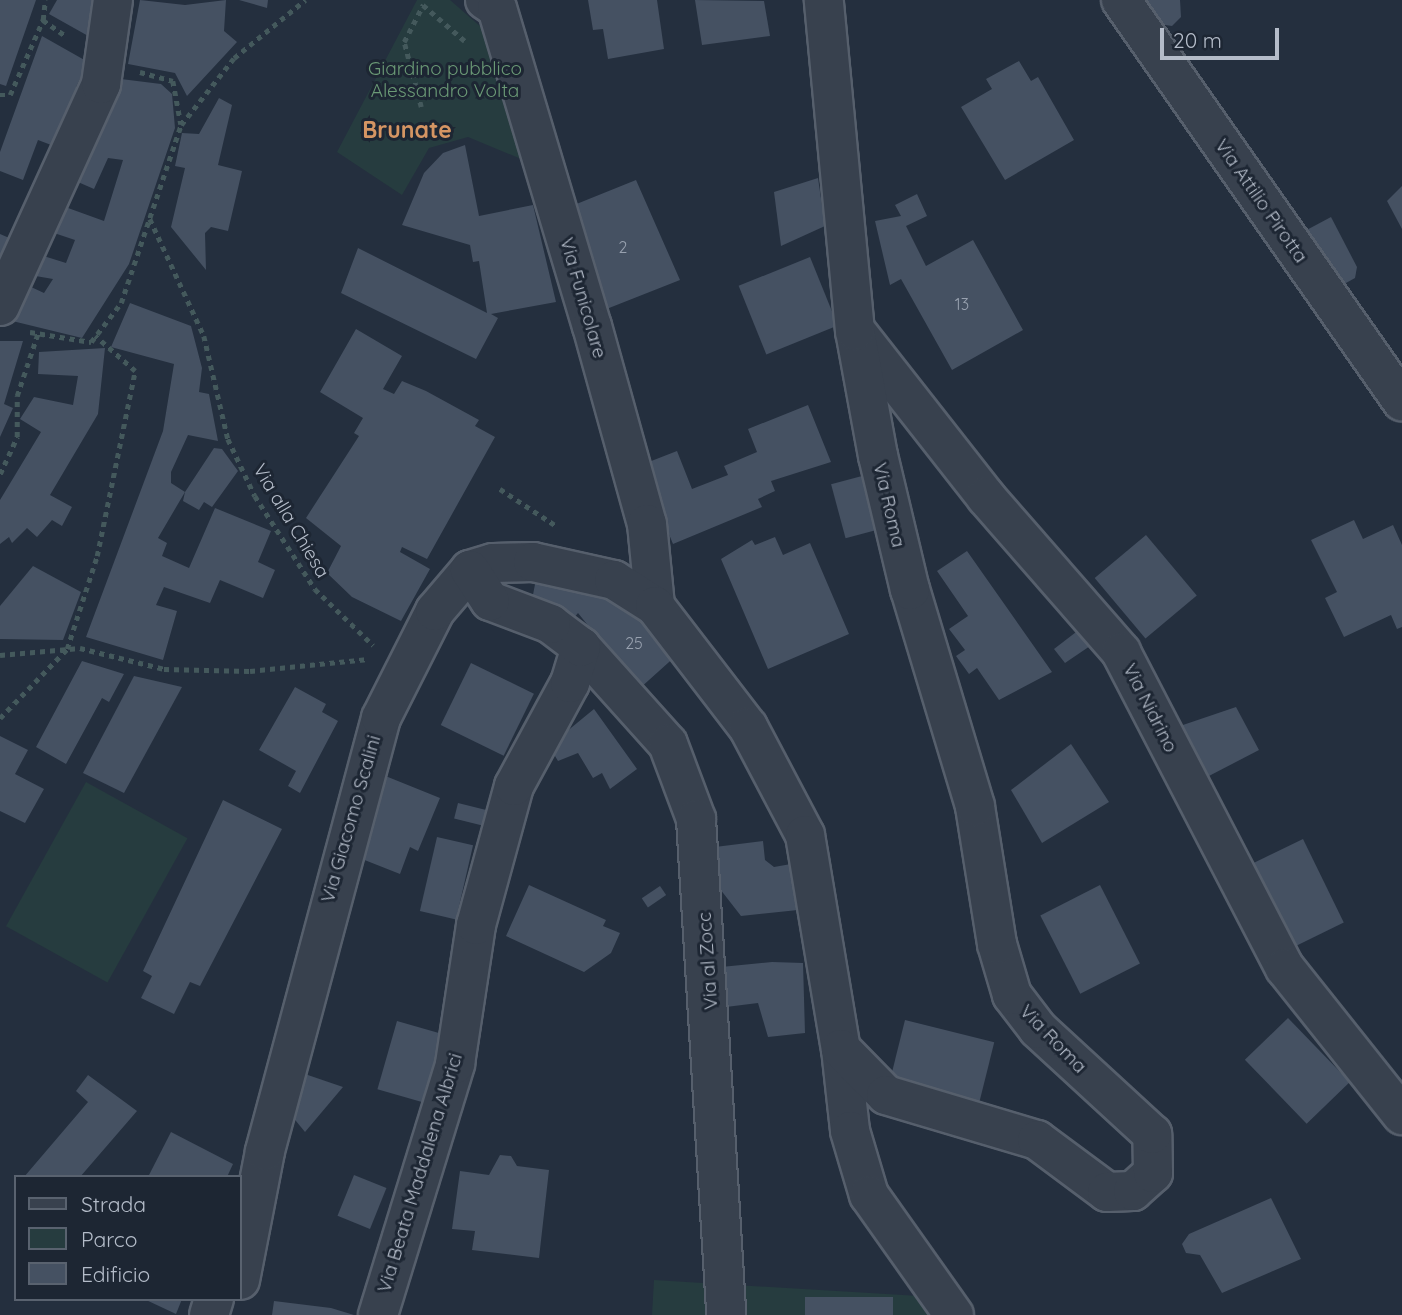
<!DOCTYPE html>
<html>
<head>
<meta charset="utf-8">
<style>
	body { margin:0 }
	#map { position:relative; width:1402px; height:1315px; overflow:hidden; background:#242f3e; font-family:Quicksand,sans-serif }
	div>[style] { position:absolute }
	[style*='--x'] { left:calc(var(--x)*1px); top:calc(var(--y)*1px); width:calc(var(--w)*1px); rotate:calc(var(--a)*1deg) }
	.green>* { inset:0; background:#263c3f; transform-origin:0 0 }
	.building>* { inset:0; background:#455162; transform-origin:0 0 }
	.path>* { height:4.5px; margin-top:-2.25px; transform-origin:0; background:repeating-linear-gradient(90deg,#44595c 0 5px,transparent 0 10px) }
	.roads { filter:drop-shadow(2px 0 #565f6c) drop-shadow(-2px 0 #565f6c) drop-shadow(0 2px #565f6c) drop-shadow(0 -2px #565f6c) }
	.minor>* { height:38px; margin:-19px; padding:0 19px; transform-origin:19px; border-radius:19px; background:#38414e }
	span { translate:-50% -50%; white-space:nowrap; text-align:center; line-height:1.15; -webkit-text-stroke:6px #1d2633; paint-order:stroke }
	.number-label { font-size:16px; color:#98a1af }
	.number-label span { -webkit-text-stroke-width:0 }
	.park-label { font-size:19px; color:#6b9a76 }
	.street-label { font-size:19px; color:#b4bcc9 }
	.quarter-label { font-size:23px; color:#d59563; font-weight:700 }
	.legend { position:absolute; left:14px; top:1175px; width:228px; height:126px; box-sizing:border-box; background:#1d2633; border:2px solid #59626f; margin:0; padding:9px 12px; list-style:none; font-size:21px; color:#b4bcc9 }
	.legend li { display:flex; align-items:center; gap:14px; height:35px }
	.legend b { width:35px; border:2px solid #59626f }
	.scale { position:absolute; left:1160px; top:28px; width:119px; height:32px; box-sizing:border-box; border:4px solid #b4bcc9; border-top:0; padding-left:9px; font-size:21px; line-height:24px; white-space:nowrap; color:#b4bcc9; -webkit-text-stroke:5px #1d2633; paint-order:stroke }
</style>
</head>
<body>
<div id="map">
	<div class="green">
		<div style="clip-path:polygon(417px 0,450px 0,497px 41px,538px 166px,468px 137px,429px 148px,402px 195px,337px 152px)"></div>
		<div style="left:86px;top:782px;width:116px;height:165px;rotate:29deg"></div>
		<div style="clip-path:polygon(654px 1280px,936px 1297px,935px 1315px,652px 1315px)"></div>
	</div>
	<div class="building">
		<div style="clip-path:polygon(0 0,36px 0,6px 86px,0 84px)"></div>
		<div style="clip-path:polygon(57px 0,101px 0,90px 37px,49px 14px)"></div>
		<div style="clip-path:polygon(140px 0,185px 5px,226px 0,224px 31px,237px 42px,187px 96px,175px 73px,128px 64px)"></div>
		<div style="clip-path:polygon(239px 0,268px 0,267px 8px)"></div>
		<div style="clip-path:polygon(588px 0,657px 0,664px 49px,608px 59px,603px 29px,593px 30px)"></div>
		<div style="clip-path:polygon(695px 0,764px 1px,770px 36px,702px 45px)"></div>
		<div style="clip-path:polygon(1140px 0,1180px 0,1181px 17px,1172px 26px,1159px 24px)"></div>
		<div style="clip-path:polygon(42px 36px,88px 62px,76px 87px,90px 92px,67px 151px,38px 140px,23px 180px,0 171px,0 152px)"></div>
		<div style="clip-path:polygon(1019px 61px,1031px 81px,1038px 77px,1074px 140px,1005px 180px,961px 107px,992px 89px,986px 79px)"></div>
		<div style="clip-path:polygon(121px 79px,161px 84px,172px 94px,175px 128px,129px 264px,82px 338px,0 318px,16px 280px,44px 293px,53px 279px,24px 274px,34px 253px,66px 263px,75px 240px,45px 230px,57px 204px,104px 221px,123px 160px,108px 158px,94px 189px,71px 179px)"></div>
		<div style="clip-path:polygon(219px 98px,232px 105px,218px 165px,242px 171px,228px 231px,211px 227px,205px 233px,206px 270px,171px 227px,185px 168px,175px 166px,182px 133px,199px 134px)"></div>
		<div style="clip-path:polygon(465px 145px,479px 216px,533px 205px,556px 302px,491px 314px,498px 318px,476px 359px,341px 293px,358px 248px,487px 313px,479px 261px,473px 262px,470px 245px,402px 225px,424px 173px,443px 153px)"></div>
		<div style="clip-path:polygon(818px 178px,825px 226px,781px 246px,774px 192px)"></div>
		<div style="clip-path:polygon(636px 180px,680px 280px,604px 310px,574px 235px,584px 231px,574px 205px)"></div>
		<div style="clip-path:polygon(1402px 186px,1402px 229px,1387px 201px)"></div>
		<div style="clip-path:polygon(917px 194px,927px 216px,906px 226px,926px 266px,973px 240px,1023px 330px,952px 370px,901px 279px,890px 285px,875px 221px,901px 216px,895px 205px)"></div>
		<div style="clip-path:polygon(1331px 217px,1357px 267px,1355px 278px,1337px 288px,1301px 233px)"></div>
		<div style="clip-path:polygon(0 234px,14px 240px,0 264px)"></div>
		<div style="left:810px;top:257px;width:74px;height:77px;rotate:68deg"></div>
		<div style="clip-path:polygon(130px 303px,191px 326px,202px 368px,199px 392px,209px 394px,218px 441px,188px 435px,171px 472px,171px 483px,185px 492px,158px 538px,167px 543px,162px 556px,189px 568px,215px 508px,271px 531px,258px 562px,275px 570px,263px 598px,220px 580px,210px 603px,164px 587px,156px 605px,177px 611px,163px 660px,86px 637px,163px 431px,174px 364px,111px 347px)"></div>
		<div style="clip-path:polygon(356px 329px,402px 356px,383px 389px,394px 394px,402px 381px,426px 391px,479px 420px,475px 426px,495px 437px,427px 559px,402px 547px,400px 552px,430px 569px,401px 621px,352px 597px,327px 573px,341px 546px,306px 518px,359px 436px,354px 433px,363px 418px,320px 392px)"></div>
		<div style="clip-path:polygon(0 341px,23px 341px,4px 404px,13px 408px,0 437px)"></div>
		<div style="clip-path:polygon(105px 348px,98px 414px,50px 495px,72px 507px,62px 526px,52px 520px,37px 537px,27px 528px,12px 543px,9px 537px,0 544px,0 500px,41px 432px,20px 419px,34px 397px,73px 405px,78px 376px,38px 374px,39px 352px)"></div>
		<div style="clip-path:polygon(808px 405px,831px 462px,771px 481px,775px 491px,758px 499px,762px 507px,673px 544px,641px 465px,677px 451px,692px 489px,728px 475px,724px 466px,757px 452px,748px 429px)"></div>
		<div style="clip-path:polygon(214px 448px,222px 449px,238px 471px,212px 507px,204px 502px,199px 510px,183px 501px,185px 492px)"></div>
		<div style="left:862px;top:476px;width:56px;height:32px;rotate:75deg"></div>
		<div style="clip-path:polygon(1354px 520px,1363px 539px,1393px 525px,1402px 545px,1402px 627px,1397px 629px,1391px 615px,1344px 637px,1325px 598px,1337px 592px,1311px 540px)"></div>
		<div style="left:1146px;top:535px;width:79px;height:67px;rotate:50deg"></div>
		<div style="clip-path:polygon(775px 537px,783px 555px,810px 543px,849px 634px,768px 669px,721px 559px,752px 540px,755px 545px)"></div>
		<div style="clip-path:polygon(967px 551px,1052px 672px,999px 700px,977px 668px,969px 674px,956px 656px,965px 650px,949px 629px,968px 616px,937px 571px)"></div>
		<div style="clip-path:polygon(33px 566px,81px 592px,63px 640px,0 639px,0 606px)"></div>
		<div style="clip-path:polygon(536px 579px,613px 585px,678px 654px,639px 689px,578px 613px,573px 619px,532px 600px)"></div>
		<div style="clip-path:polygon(1080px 629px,1093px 644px,1065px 663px,1054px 649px)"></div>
		<div style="clip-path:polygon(82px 661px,124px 674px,109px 702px,102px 698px,66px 764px,36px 747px)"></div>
		<div style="left:471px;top:663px;width:70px;height:69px;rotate:26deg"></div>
		<div style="clip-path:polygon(134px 676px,182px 687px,124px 793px,83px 773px)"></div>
		<div style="clip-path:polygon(295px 687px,326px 704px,322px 712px,338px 721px,300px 793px,288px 786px,296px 771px,259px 750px)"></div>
		<div style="clip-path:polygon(1236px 707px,1259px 750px,1207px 777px,1180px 726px)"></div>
		<div style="clip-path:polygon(594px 709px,637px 769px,610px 789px,602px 773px,593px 778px,578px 753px,558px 761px,549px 746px)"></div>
		<div style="clip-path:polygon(0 736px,28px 750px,15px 774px,44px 789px,25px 823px,0 811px)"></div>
		<div style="clip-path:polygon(1071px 744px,1109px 802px,1042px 843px,1011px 790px)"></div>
		<div style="clip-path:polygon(383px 775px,440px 798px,418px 851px,410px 847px,400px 874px,362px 859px,372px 833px,362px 829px)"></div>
		<div style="clip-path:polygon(223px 800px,282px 829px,200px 986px,190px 982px,174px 1014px,141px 998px,152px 976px,143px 971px)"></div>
		<div style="left:458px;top:803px;width:29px;height:16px;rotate:14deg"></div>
		<div style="left:437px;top:837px;width:37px;height:76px;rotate:13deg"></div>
		<div style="left:1303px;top:839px;width:93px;height:63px;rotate:64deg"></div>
		<div style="clip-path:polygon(763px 841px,765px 860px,774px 867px,791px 864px,798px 910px,741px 916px,720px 889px,715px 847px)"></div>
		<div style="clip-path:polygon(529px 885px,606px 920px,603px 926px,620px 933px,611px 953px,584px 972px,506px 936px)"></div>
		<div style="left:1100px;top:885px;width:88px;height:67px;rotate:63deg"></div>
		<div style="left:660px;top:886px;width:11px;height:22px;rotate:56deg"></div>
		<div style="clip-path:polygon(772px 962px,803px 963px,805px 1033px,768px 1037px,758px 1003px,726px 1007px,721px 967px)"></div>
		<div style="left:1288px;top:1018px;width:89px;height:60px;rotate:46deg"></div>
		<div style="left:905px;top:1020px;width:92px;height:61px;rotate:14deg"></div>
		<div style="left:397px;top:1021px;width:58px;height:71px;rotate:16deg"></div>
		<div style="clip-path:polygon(299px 1072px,343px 1087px,305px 1132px,287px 1110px)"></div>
		<div style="clip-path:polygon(88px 1075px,137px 1111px,80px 1177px,24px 1177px,88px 1102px,76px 1091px)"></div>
		<div style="clip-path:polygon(171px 1132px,233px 1164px,227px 1177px,148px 1177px)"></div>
		<div style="clip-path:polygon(500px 1155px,511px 1156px,517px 1166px,549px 1170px,539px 1258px,472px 1250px,475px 1231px,452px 1229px,460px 1171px,489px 1175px)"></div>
		<div style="left:354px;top:1175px;width:35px;height:44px;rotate:22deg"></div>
		<div style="clip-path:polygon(1271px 1198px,1301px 1259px,1222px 1293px,1200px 1255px,1186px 1253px,1182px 1244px,1189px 1234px)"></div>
		<div style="left:805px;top:1297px;width:88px;height:18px"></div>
		<div style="clip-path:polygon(144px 1299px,182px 1299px,176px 1314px)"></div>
		<div style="clip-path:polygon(274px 1301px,331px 1308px,354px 1315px,272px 1315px)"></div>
	</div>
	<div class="path">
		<div style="--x:43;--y:20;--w:29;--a:35"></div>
		<div style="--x:140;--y:72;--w:34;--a:15"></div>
		<div style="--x:173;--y:81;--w:44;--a:79.5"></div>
		<div style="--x:0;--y:95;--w:10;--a:0"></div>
		<div style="--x:10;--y:95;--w:82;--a:-66.3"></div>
		<div style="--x:43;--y:20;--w:20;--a:-84"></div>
		<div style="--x:421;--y:107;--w:67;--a:-104.7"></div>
		<div style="--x:404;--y:42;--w:42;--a:-62.8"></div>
		<div style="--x:423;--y:5;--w:55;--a:40.6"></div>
		<div style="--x:150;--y:219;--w:129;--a:65.2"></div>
		<div style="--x:204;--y:336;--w:106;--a:76.9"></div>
		<div style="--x:228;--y:439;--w:63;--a:64.7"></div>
		<div style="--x:255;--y:496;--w:111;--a:57.2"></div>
		<div style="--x:315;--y:589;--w:81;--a:44"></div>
		<div style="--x:30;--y:332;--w:62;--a:9.3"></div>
		<div style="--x:91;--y:342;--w:49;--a:-52.4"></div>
		<div style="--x:121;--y:303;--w:188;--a:-71.4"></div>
		<div style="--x:181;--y:125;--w:85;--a:-51.7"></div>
		<div style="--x:234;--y:58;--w:92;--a:-39.2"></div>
		<div style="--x:0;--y:474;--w:41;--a:-65.3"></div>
		<div style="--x:17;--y:437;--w:41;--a:-90"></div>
		<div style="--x:17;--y:396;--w:66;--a:-71.6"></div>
		<div style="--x:500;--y:489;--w:66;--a:33.2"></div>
		<div style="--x:0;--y:655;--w:80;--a:-5"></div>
		<div style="--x:80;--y:648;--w:87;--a:14"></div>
		<div style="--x:164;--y:669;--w:86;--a:1.3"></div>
		<div style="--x:250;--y:671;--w:119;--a:-5.8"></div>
		<div style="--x:0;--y:718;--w:96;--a:-45.8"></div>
		<div style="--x:67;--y:649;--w:98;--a:-72.1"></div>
		<div style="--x:97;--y:556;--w:189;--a:-78.4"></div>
		<div style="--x:135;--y:371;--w:53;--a:-138.8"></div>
	</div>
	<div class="roads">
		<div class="minor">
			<div style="--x:485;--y:0;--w:14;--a:34"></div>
			<div style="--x:497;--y:8;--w:332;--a:73.4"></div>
			<div style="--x:592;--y:326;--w:205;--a:74.5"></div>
			<div style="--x:647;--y:524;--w:82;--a:84.4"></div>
			<div style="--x:1121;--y:0;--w:490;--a:55"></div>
			<div style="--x:0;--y:306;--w:244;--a:-65.5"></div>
			<div style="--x:101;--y:84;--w:85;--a:-81.9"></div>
			<div style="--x:859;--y:335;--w:206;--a:51.9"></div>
			<div style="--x:986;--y:497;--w:206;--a:48.9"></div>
			<div style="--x:1121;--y:652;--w:356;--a:62.6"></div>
			<div style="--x:1285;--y:968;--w:188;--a:51.5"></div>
			<div style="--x:581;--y:647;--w:130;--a:48.1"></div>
			<div style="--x:668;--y:744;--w:80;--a:69.5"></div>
			<div style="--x:696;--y:819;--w:497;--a:86.5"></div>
			<div style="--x:841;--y:1049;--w:82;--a:83.7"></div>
			<div style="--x:850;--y:1131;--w:67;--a:73.5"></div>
			<div style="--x:869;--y:1195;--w:147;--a:54.7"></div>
			<div style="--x:240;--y:1280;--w:131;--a:-79"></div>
			<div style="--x:265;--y:1151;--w:448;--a:-75"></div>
			<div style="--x:381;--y:718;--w:120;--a:-63.2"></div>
			<div style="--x:435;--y:611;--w:54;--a:-49.5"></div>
			<div style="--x:470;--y:570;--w:24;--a:-17"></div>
			<div style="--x:493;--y:563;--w:40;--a:-1.4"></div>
			<div style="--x:533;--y:562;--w:83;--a:12.5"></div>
			<div style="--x:614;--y:580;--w:49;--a:32.4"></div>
			<div style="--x:655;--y:606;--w:153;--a:52.5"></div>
			<div style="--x:748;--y:727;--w:122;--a:62.2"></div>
			<div style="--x:805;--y:835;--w:217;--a:80.5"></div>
			<div style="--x:841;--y:1049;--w:64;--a:45.6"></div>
			<div style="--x:886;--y:1095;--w:158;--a:16.6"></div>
			<div style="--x:1037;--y:1140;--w:87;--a:36.6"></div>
			<div style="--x:1107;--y:1192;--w:26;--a:-2"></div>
			<div style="--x:1133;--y:1191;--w:27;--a:-42"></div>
			<div style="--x:1153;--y:1173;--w:39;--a:-91"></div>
			<div style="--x:1152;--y:1134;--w:155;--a:-137.4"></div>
			<div style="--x:1038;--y:1029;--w:43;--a:-127.4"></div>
			<div style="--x:1012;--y:995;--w:53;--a:-106.4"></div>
			<div style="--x:997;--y:944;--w:140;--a:-99.1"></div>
			<div style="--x:975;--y:806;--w:226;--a:-106.7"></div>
			<div style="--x:910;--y:590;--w:138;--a:-103.4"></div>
			<div style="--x:878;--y:456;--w:127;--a:-100.4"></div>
			<div style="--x:855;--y:331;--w:332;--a:-95.4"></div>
			<div style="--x:209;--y:1315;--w:17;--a:-73"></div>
			<div style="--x:378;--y:1315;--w:263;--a:-72.9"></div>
			<div style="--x:455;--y:1064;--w:141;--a:-81.4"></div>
			<div style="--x:476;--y:925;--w:144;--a:-74.7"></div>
			<div style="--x:514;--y:786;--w:117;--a:-61.5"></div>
			<div style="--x:570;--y:683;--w:38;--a:-73"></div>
			<div style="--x:581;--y:647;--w:38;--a:-143"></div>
			<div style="--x:551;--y:624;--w:65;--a:-159.3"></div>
			<div style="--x:490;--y:601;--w:37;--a:-123"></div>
		</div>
	</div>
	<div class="number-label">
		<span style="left:623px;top:247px">2</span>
		<span style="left:962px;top:304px">13</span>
		<span style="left:634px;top:643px">25</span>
	</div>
	<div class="park-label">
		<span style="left:445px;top:80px">Giardino pubblico<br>Alessandro Volta</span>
	</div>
	<div class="street-label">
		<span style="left:1261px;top:201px;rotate:55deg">Via Attilio Pirotta</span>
		<span style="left:583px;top:298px;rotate:74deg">Via Funicolare</span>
		<span style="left:889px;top:505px;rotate:77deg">Via Roma</span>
		<span style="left:291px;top:521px;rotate:59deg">Via alla Chiesa</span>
		<span style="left:1150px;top:708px;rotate:63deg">Via Nidrino</span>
		<span style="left:351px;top:819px;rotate:-74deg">Via Giacomo Scalini</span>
		<span style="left:708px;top:961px;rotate:-94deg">Via al Zocc</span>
		<span style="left:1053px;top:1039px;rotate:46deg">Via Roma</span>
		<span style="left:420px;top:1173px;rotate:-73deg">Via Beata Maddalena Albrici</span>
	</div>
	<div class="quarter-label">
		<span style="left:407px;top:130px">Brunate</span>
	</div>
	<ul class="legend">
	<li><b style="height:9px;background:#38414e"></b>Strada</li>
	<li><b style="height:19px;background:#263c3f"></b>Parco</li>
	<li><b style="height:19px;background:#455162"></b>Edificio</li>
	</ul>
	<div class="scale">20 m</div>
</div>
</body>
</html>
